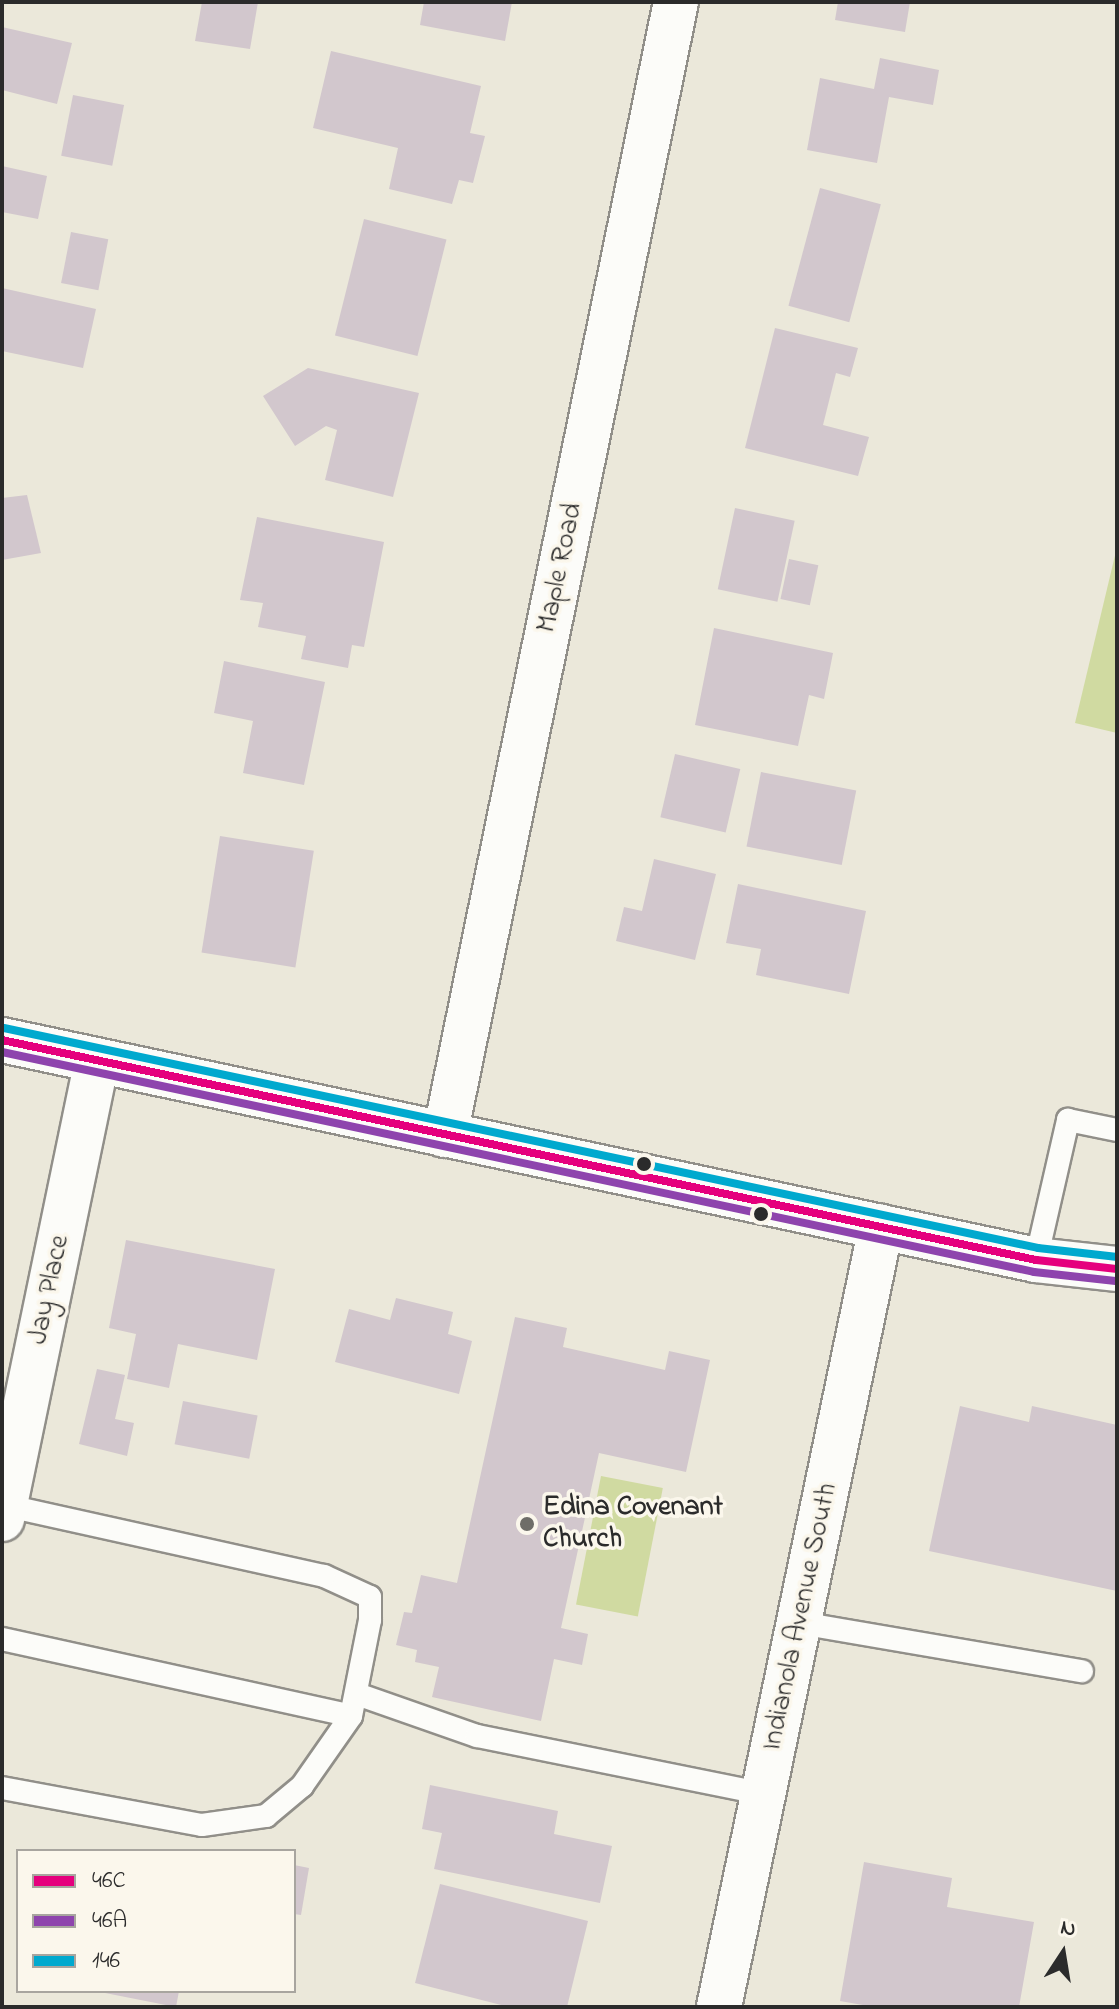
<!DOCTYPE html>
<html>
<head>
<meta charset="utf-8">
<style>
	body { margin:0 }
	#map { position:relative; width:1119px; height:2009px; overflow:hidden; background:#ebe8da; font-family:"Indie Flower",sans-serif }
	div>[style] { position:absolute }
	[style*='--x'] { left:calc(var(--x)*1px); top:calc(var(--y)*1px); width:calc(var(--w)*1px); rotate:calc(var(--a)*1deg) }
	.green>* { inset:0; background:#d0daa1; transform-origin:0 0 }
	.building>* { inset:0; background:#d2c7cd; transform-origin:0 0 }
	.roads { filter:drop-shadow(2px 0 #918f89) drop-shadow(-2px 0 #918f89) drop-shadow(0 2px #918f89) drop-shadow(0 -2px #918f89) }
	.service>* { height:22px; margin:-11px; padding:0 11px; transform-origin:11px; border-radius:11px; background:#fcfcf9 }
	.minor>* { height:44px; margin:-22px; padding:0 22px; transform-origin:22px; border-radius:22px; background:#fcfcf9 }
	.secondary>* { height:44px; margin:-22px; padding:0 22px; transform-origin:22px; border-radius:22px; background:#fcfcf9 }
	.bus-1>* { height:8px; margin:-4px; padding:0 4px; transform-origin:4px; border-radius:4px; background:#e5007d }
	.bus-2>* { height:8px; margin:-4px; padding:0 4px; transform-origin:4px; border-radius:4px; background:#8e44ad }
	.bus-3>* { height:8px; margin:-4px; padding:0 4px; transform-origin:4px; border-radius:4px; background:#00a9ce }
	.dots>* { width:22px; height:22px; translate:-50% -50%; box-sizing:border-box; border:4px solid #fbf7ec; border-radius:50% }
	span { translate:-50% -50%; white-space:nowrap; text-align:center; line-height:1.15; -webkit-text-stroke:7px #fbf7ec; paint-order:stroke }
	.street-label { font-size:28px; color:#2b2b2b }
	.poi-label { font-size:28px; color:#2b2b2b; font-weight:700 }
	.left { translate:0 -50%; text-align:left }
	.frame { position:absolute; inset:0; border:4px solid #2b2b2b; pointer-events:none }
	.legend { position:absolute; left:16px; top:1849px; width:280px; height:144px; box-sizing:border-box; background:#fbf7ec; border:2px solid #a8a59f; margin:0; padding:10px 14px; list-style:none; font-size:24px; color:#2b2b2b }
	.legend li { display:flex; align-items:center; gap:16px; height:40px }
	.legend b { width:40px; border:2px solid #a8a59f }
	.north { position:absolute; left:1023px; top:1913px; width:80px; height:80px; -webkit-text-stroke:6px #fbf7ec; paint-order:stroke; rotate:12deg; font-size:22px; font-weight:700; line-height:32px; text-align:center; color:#2b2b2b }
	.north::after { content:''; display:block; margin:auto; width:28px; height:36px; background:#2b2b2b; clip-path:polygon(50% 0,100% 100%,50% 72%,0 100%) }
</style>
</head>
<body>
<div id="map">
	<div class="green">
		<div style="clip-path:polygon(1117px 547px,1117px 733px,1075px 723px)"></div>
		<div style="left:601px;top:1476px;width:63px;height:131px;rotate:11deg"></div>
	</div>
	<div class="building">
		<div style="clip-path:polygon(202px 2px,258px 2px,250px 49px,195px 41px)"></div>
		<div style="clip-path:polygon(424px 2px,512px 2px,505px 41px,420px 25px)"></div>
		<div style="clip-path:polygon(838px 2px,910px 2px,905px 32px,835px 20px)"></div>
		<div style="clip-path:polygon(2px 27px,72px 43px,57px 104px,2px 90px)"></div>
		<div style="clip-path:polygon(331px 51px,481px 86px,470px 133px,485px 136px,473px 183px,459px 180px,452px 204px,389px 189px,398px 148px,313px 128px)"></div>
		<div style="clip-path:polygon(880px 58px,939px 70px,933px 105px,889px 97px,877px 163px,807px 150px,820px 78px,874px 89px)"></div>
		<div style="left:73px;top:95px;width:52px;height:62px;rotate:11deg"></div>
		<div style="clip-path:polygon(2px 166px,47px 176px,38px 219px,2px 212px)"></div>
		<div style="left:820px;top:188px;width:63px;height:122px;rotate:15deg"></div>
		<div style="left:364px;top:219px;width:85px;height:120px;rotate:14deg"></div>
		<div style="left:71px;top:232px;width:38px;height:52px;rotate:11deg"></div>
		<div style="clip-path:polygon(2px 288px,96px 309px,83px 368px,2px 351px)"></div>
		<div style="clip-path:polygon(775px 328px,858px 348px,850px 377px,836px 373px,823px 425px,869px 437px,858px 476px,745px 448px)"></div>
		<div style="clip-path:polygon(308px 368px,419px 393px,393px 497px,325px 480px,337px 430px,326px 426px,295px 446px,263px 396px)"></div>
		<div style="clip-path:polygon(27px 495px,41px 553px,2px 560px,2px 498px)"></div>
		<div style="left:735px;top:508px;width:61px;height:83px;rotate:12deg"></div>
		<div style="clip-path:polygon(257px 517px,384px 542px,364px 647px,352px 645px,348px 668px,301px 659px,306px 636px,258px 627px,263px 603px,240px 600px)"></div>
		<div style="left:789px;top:559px;width:30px;height:41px;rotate:12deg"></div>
		<div style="clip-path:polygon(714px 628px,833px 653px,824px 699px,809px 695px,798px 746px,695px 725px)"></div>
		<div style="clip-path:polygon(224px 661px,325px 682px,304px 785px,243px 773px,253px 721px,214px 713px)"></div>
		<div style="left:675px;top:754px;width:67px;height:65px;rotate:13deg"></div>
		<div style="left:761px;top:772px;width:97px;height:76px;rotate:11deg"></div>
		<div style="left:220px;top:836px;width:95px;height:118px;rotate:9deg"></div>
		<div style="clip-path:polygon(654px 859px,716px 874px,695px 960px,616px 941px,624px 907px,642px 911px)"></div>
		<div style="clip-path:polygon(738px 884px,866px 911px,849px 994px,756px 975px,761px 949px,726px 943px)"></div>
		<div style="clip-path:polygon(126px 1240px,275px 1269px,257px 1360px,178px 1344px,169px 1388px,127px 1379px,136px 1334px,109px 1328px)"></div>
		<div style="clip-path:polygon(396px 1298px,453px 1312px,448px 1334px,472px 1341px,459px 1394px,335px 1362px,349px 1309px,390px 1320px)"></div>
		<div style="clip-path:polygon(515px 1317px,567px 1328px,563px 1347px,665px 1370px,669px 1351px,710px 1360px,686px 1472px,599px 1453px,561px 1628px,588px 1634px,582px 1665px,554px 1659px,541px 1721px,432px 1697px,439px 1667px,415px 1662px,417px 1650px,396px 1645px,404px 1612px,412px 1613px,421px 1575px,457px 1583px)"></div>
		<div style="clip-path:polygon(97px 1369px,125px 1375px,115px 1419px,134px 1423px,127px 1456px,79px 1444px)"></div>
		<div style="left:183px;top:1401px;width:76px;height:44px;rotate:11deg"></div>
		<div style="clip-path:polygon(960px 1406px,1029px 1422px,1032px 1406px,1117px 1425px,1117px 1591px,929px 1551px)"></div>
		<div style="clip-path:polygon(430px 1785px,558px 1811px,554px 1834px,612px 1846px,600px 1903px,434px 1869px,442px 1833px,422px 1829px)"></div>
		<div style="clip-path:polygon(864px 1862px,952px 1878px,947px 1907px,1034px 1922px,1019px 2007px,874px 2007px,840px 2001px)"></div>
		<div style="clip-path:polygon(294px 1865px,309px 1868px,301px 1915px,294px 1914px)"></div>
		<div style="clip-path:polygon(440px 1884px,588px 1921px,567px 2007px,509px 2007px,415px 1983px)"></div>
		<div style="clip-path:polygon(95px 1991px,179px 1991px,176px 2007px)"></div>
	</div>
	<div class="roads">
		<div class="service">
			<div style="--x:1036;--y:1260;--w:144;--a:-77.1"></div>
			<div style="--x:1068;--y:1120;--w:50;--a:11.5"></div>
			<div style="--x:800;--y:1623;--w:286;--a:9.7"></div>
			<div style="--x:2;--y:1639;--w:357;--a:12.4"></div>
			<div style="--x:357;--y:1694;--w:127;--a:19.3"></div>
			<div style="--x:477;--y:1736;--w:294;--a:11.4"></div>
			<div style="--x:2;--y:1788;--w:203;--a:10.5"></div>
			<div style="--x:202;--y:1825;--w:65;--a:-8"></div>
			<div style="--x:266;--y:1816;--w:47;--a:-39.8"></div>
			<div style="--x:302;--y:1786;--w:85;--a:-55"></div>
			<div style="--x:351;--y:1716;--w:98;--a:-78.8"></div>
			<div style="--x:370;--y:1620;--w:23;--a:-90"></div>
			<div style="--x:370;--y:1597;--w:51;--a:-155.5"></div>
			<div style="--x:324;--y:1576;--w:327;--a:-167.5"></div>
		</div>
		<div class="minor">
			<div style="--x:445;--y:1135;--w:1156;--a:-78.48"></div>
			<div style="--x:2;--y:1519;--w:468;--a:-78.3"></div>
			<div style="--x:719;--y:2007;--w:797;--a:-78.27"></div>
		</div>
		<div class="secondary">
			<div style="--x:2;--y:1040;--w:1057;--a:12.01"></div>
			<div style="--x:1036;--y:1260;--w:81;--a:6.3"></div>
		</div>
	</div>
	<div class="bus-1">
		<div style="--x:2;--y:1040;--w:1057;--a:12.01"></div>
		<div style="--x:1036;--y:1260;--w:81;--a:6.3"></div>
	</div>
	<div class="bus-2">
		<div style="--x:2;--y:1052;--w:1055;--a:12.03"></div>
		<div style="--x:1034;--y:1272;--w:82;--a:6.3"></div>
	</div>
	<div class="bus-3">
		<div style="--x:4;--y:1028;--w:1057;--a:12.01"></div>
		<div style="--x:1038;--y:1248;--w:80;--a:6.5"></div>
	</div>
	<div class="dots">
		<div style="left:644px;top:1164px;background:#2b2b2b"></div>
		<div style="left:761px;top:1214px;background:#2b2b2b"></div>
		<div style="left:527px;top:1524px;background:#6e6d68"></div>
	</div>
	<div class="street-label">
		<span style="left:561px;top:568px;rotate:-78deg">Maple Road</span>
		<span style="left:50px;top:1290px;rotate:-78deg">Jay Place</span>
		<span style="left:801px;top:1617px;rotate:-78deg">Indianola Avenue South</span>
	</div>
	<div class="poi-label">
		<span class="left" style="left:543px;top:1524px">Edina Covenant<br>Church</span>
	</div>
	<div class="frame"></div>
	<ul class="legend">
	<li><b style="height:10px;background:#e5007d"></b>46C</li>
	<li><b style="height:10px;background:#8e44ad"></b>46A</li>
	<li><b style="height:10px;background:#00a9ce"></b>146</li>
	</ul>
	<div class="north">N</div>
</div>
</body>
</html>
